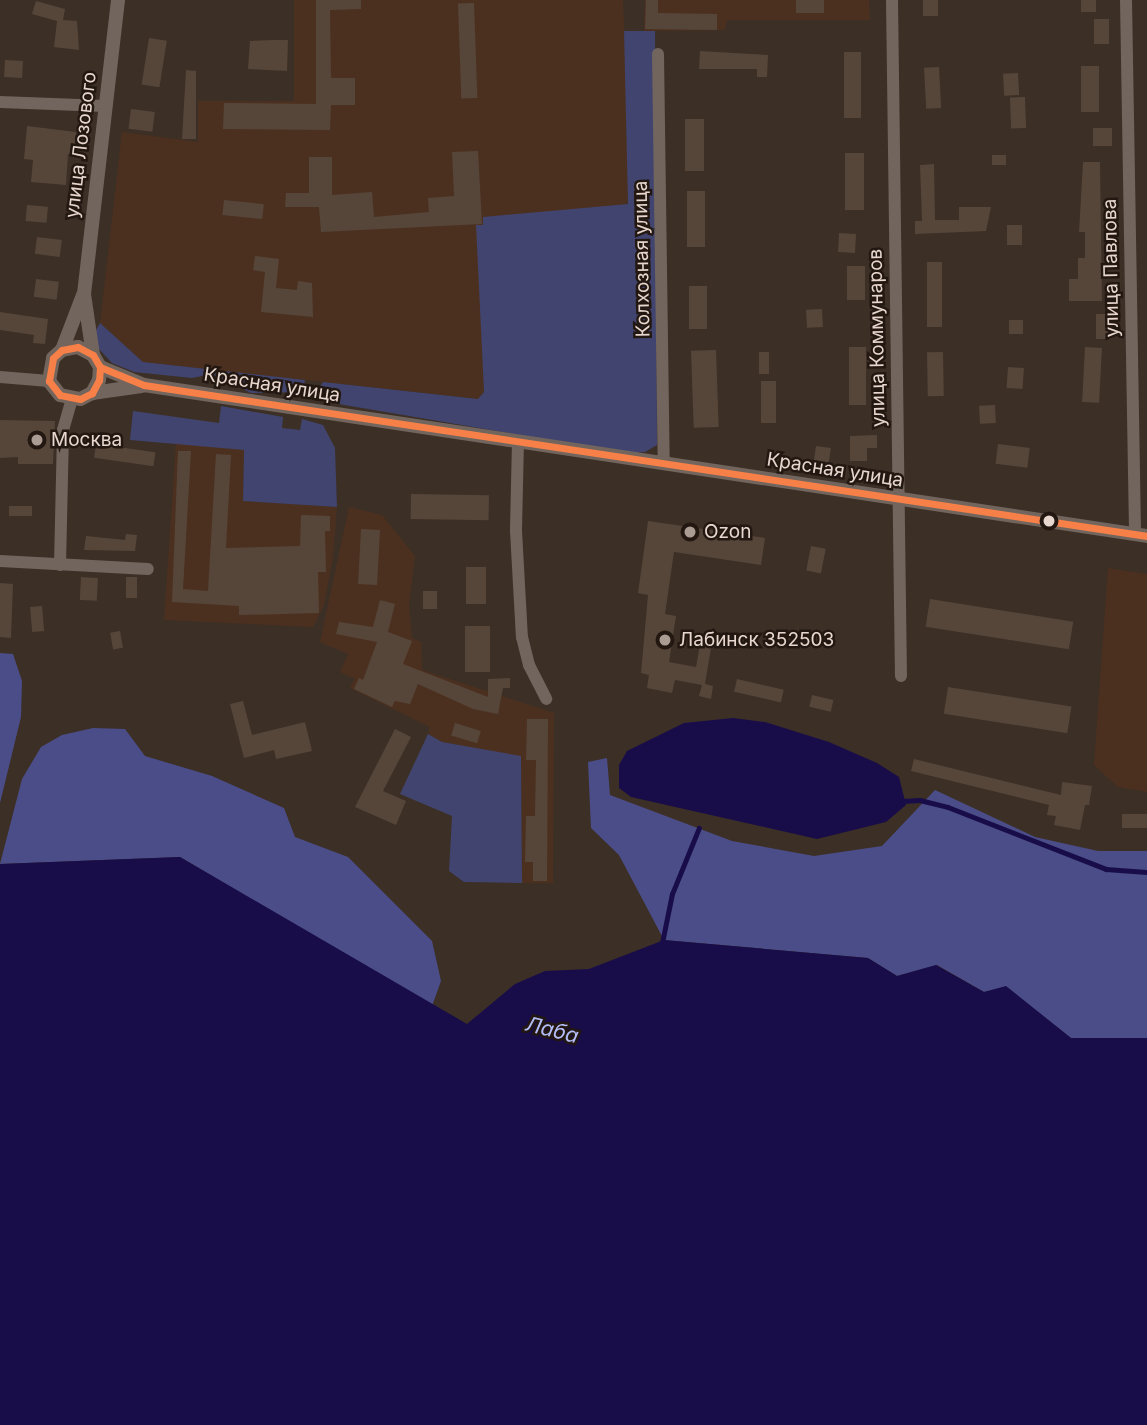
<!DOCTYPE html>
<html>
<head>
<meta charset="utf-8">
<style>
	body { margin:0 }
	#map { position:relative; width:1147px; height:1425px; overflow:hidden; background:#3c2f26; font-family:Inter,sans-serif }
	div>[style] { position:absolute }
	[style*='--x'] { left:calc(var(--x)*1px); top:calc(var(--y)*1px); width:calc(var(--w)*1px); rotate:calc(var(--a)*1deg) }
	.built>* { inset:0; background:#4c301f }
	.green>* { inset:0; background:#41446e }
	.forest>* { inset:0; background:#4b4d89 }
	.water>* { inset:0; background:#180d49 }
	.stream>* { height:4.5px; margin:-2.25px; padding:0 2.25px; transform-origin:2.25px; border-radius:2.25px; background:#180d49 }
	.building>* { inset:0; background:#56463a; transform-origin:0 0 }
	.minor>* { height:12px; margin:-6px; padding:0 6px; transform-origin:6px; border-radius:6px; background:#72655d }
	.tertiary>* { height:14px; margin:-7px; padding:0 7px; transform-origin:7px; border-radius:7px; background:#72655d }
	.bus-1>* { height:7px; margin:-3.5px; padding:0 3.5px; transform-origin:3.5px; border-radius:3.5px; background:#f78048 }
	.dots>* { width:19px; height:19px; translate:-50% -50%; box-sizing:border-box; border:4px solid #231811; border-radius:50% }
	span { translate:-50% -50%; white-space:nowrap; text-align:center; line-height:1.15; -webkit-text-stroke:5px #231811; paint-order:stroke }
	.street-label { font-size:19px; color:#e7d7ce }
	.poi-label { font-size:19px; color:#e7d7ce }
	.left { translate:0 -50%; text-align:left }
	.water-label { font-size:21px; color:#b4bdf9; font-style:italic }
</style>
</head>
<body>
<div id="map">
	<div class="built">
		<div style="clip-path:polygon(294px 0,623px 0,631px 198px,622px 207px,483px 217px,484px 392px,478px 399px,143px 362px,100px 323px,122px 132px,198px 142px,198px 101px,294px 101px)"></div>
		<div style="clip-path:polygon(645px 0,869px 0,870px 20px,727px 20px,725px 30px,644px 31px)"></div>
		<div style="clip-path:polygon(176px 443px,244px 450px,243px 501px,337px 507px,333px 557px,324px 605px,313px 627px,164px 620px)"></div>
		<div style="clip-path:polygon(349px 507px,382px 515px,415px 556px,409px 605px,412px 638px,421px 642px,422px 670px,554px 713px,553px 883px,522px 883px,521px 757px,442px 742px,428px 734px,430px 727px,350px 688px,355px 679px,340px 672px,348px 654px,320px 642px)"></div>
		<div style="clip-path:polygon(1108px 568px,1147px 574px,1147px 792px,1118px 787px,1094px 765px)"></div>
	</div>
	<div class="green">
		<div style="clip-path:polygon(624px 31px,655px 31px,657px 445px,645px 452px,625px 453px,321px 401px,318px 390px,323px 382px,478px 399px,484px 392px,476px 225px,483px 225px,483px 217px,628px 204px)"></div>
		<div style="clip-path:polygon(100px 323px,143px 362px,305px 380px,303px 392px,251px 393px,212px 374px,192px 378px,134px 372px,112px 363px,97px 347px,95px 332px)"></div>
		<div style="clip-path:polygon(221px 406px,283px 417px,282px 428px,300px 430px,302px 419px,323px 425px,335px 448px,337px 507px,243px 501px,244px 450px,130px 440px,133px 411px,219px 423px)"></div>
		<div style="clip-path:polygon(428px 734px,442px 742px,521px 756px,522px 883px,464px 882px,449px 871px,452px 816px,400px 794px)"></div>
	</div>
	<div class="forest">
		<div style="clip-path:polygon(0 653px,13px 654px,22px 681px,21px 717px,0 803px)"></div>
		<div style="clip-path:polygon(93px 728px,125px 729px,145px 756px,212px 776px,284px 808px,295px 837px,348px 857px,432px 941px,441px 981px,432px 1006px,180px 857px,0 864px,22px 779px,41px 747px,62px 735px)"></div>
		<div style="clip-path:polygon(607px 758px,610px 795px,732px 841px,814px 856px,882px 846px,935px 790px,1035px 837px,1098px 851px,1147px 851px,1147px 1038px,1071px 1038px,1006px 987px,984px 992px,937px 965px,897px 976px,868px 958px,664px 940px,619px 855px,591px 828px,588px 762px)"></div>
	</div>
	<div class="water">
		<div style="clip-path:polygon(733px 718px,765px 722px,829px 742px,877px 763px,899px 777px,906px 805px,886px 822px,817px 839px,631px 797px,619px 788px,619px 765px,627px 751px,684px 723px)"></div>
		<div style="clip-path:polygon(180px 857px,467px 1024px,515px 984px,545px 971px,589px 969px,664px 940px,868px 958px,897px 976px,936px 965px,984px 992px,1006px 986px,1071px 1038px,1147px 1038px,1147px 1425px,0 1425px,0 864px)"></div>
	</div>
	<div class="stream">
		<div style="--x:902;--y:801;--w:18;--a:-3"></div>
		<div style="--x:920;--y:800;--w:29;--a:14"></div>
		<div style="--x:948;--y:807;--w:170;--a:21.4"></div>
		<div style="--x:1106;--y:869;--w:41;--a:4.2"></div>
		<div style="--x:662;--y:943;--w:50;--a:-78.5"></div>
		<div style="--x:672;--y:894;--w:71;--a:-67.8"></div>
	</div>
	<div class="building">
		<div style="clip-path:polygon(316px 0,361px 0,361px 9px,330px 10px,331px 78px,355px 78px,355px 105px,331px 105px,330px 130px,223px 129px,224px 103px,316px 104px)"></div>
		<div style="clip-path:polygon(646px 0,658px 0,658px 13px,717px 14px,717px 30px,645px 29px)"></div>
		<div style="left:796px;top:0;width:28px;height:13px"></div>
		<div style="left:923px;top:0;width:15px;height:16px"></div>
		<div style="left:1081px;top:0;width:15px;height:12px"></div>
		<div style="clip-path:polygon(36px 1px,65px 9px,63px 20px,77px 21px,79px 50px,54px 47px,57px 21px,32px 14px)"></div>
		<div style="left:474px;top:3px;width:95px;height:16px;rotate:88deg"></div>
		<div style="left:1094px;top:19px;width:15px;height:25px"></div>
		<div style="left:149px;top:38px;width:18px;height:47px;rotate:9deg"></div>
		<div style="clip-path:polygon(273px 40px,288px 40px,287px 71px,248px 69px,250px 41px)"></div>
		<div style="clip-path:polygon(700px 51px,768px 55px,767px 77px,757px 77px,757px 69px,699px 69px)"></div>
		<div style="left:844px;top:52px;width:17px;height:66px"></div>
		<div style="left:5px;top:60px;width:18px;height:17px;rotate:3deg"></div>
		<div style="left:1081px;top:66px;width:18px;height:46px"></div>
		<div style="left:939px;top:67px;width:41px;height:15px;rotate:87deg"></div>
		<div style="clip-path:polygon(186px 70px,196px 71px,196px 139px,182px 139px)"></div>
		<div style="left:1018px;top:73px;width:22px;height:15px;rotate:87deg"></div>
		<div style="left:1025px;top:97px;width:31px;height:15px;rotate:88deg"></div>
		<div style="left:131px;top:109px;width:24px;height:20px;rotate:7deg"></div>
		<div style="left:685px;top:119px;width:19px;height:52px"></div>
		<div style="clip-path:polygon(27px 126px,76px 132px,74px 155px,68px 154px,66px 185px,31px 182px,33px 160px,24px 159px)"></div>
		<div style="left:1093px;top:128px;width:19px;height:18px"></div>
		<div style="clip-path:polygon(478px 151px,482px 224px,321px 232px,319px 207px,285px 207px,286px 193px,309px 193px,309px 157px,332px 157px,332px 195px,372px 192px,374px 217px,429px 212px,428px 198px,454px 196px,452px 152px)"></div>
		<div style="left:845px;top:153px;width:19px;height:57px"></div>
		<div style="left:992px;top:155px;width:14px;height:10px"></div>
		<div style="clip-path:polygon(1083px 162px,1100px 162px,1102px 301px,1069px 301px,1069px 279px,1078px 279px,1078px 258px,1085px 258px,1085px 232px,1079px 232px)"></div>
		<div style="clip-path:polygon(934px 164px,935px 220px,959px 220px,959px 207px,991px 207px,986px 231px,915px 234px,915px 221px,922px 221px,920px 165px)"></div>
		<div style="left:687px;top:191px;width:18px;height:56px"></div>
		<div style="left:224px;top:200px;width:40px;height:15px;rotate:6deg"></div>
		<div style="left:27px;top:205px;width:21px;height:16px;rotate:5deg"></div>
		<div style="left:1007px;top:225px;width:15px;height:20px"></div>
		<div style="left:856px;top:234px;width:19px;height:17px;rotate:93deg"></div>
		<div style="left:37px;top:237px;width:25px;height:17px;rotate:7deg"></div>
		<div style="clip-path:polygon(255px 256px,279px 259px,276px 288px,297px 290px,298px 281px,312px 283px,313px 317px,261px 312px,265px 272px,253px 270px)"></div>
		<div style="left:927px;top:262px;width:15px;height:65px"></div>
		<div style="left:847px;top:266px;width:18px;height:34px"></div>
		<div style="left:36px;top:279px;width:23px;height:18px;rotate:7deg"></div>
		<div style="left:689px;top:286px;width:18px;height:43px"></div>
		<div style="left:822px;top:309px;width:18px;height:16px;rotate:87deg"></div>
		<div style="clip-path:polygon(0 312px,48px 319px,45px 344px,33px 343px,34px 335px,0 330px)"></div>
		<div style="left:1111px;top:314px;width:25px;height:15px;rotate:90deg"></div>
		<div style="left:1009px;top:320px;width:14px;height:14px"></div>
		<div style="left:866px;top:347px;width:58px;height:17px;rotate:90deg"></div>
		<div style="left:1085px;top:347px;width:17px;height:55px;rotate:3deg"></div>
		<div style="left:716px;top:350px;width:77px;height:25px;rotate:88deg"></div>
		<div style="left:759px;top:352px;width:10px;height:22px"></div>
		<div style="left:943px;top:352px;width:44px;height:16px;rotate:89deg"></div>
		<div style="left:1008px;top:367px;width:16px;height:21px;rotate:4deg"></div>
		<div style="left:761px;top:381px;width:15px;height:42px"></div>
		<div style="left:995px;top:405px;width:18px;height:16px;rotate:87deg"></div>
		<div style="clip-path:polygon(0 420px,55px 421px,53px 464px,18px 464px,18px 457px,0 458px)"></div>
		<div style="clip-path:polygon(877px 435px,877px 448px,867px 448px,867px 461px,850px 461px,850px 436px)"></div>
		<div style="left:96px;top:444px;width:60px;height:14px;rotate:8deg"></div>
		<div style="left:998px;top:444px;width:32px;height:20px;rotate:7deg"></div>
		<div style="left:816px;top:446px;width:15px;height:17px;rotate:8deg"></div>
		<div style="clip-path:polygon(178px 451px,191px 451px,183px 589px,208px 591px,216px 454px,231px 455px,226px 548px,300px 546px,301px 515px,330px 516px,330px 531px,325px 531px,326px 572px,318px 572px,319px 613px,239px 615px,239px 606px,172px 602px)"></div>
		<div style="left:411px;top:494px;width:78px;height:25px;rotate:1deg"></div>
		<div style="left:9px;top:506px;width:23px;height:10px"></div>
		<div style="clip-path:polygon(648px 521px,765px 538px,761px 565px,674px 552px,665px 614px,676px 616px,669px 662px,696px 667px,700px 645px,711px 648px,705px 684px,713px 686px,711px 699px,699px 696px,702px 685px,675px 680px,672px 693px,647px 688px,649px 675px,641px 673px,648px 595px,638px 593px)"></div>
		<div style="left:361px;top:529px;width:19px;height:55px;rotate:3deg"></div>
		<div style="clip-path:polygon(126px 534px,137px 535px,135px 551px,84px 550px,86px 536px,125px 540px)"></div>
		<div style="left:811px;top:546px;width:15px;height:25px;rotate:11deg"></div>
		<div style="left:466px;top:567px;width:20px;height:37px"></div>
		<div style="left:81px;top:577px;width:17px;height:23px;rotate:3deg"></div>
		<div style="left:126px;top:577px;width:11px;height:21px"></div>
		<div style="clip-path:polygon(0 583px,13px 584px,11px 638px,0 637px)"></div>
		<div style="left:423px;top:591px;width:14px;height:18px"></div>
		<div style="left:930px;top:599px;width:145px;height:28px;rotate:9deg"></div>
		<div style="clip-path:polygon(380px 600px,395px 604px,388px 632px,412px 641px,403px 664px,488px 697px,488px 679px,510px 678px,510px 688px,503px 688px,498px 714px,473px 709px,418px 684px,410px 704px,395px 701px,392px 707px,354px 689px,359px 678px,363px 680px,377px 642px,336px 634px,339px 622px,373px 627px)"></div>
		<div style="left:42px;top:606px;width:25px;height:12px;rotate:85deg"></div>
		<div style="left:465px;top:626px;width:25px;height:46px"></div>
		<div style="left:120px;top:631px;width:17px;height:10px;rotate:80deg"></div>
		<div style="left:737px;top:679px;width:48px;height:13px;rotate:13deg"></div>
		<div style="left:948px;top:687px;width:125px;height:27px;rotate:9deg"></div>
		<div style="left:812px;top:695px;width:22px;height:12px;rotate:13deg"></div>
		<div style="clip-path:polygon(243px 701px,252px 735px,305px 722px,312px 751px,276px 759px,274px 750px,244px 758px,230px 704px)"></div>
		<div style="clip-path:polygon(527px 719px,548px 719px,547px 881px,533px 881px,533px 862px,525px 862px,526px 816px,535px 816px,536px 760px,526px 760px)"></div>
		<div style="left:455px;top:723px;width:27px;height:13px;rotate:17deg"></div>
		<div style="clip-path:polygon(395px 729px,411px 737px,383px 791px,406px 801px,396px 825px,355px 807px)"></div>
		<div style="clip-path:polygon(914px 759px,1061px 795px,1062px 782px,1092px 786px,1089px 805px,1085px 805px,1080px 830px,1054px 825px,1056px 816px,1047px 815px,1049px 805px,911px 771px)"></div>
		<div style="left:1147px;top:814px;width:14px;height:25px;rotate:90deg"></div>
	</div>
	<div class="minor">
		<div style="--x:892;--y:0;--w:676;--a:89.24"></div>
		<div style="--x:1126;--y:0;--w:534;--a:89.03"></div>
		<div style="--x:658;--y:54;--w:409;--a:89.2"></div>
		<div style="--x:0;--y:102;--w:105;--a:2.2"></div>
		<div style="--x:0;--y:377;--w:49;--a:4.7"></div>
		<div style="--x:518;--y:441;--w:90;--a:91.3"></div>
		<div style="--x:516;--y:531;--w:106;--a:86.8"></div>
		<div style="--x:522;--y:637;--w:29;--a:76"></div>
		<div style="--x:529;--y:665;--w:38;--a:63"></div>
		<div style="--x:0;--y:561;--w:148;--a:3.1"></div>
		<div style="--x:60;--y:565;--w:135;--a:-88.7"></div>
		<div style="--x:63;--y:430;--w:32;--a:-74"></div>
	</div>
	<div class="tertiary">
		<div style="--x:62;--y:350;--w:59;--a:-69.1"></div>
		<div style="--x:93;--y:355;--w:62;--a:-98.4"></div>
		<div style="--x:84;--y:294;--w:296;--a:-83.4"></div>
		<div style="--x:100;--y:367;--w:13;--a:94"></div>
		<div style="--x:99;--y:380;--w:15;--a:118"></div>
		<div style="--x:92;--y:393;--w:13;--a:153"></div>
		<div style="--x:80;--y:399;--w:20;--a:-169"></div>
		<div style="--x:60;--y:395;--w:18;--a:-128"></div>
		<div style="--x:49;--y:381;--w:23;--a:-80"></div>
		<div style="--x:53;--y:358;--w:12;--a:-42"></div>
		<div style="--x:62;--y:350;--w:16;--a:-11"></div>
		<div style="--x:78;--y:347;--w:17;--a:28"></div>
		<div style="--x:93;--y:355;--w:14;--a:60"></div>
		<div style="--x:100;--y:367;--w:48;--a:22.2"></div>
		<div style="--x:144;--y:385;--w:1014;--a:8.56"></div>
		<div style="--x:92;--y:393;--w:50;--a:-8"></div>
	</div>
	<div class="bus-1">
		<div style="--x:100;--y:367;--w:13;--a:94"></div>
		<div style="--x:99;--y:380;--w:15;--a:118"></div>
		<div style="--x:92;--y:393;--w:13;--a:153"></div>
		<div style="--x:80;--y:399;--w:20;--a:-169"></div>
		<div style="--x:60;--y:395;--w:18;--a:-128"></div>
		<div style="--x:49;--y:381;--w:23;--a:-80"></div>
		<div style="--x:53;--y:358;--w:12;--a:-42"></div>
		<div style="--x:62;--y:350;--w:16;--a:-11"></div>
		<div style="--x:78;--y:347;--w:17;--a:28"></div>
		<div style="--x:93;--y:355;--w:14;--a:60"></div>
		<div style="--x:100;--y:367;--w:48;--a:22.2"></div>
		<div style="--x:144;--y:385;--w:1014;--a:8.56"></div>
	</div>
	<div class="dots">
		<div style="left:37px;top:440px;background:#ab9c93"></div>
		<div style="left:1049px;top:521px;background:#e7d7ce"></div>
		<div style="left:690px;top:532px;background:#ab9c93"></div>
		<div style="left:665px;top:640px;background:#ab9c93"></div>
	</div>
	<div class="street-label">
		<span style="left:81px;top:145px;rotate:-83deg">улица Лозового</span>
		<span style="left:642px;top:259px;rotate:-91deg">Колхозная улица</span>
		<span style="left:1111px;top:268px;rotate:-91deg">улица Павлова</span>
		<span style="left:877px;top:338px;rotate:-91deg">улица Коммунаров</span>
		<span style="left:272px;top:385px;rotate:9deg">Красная улица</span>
		<span style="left:835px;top:470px;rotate:9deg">Красная улица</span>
	</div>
	<div class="poi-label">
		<span class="left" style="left:51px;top:440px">Москва</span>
		<span class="left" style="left:704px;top:532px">Ozon</span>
		<span class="left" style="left:679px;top:640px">Лабинск 352503</span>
	</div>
	<div class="water-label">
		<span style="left:552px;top:1030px;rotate:14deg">Лаба</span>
	</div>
</div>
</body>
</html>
